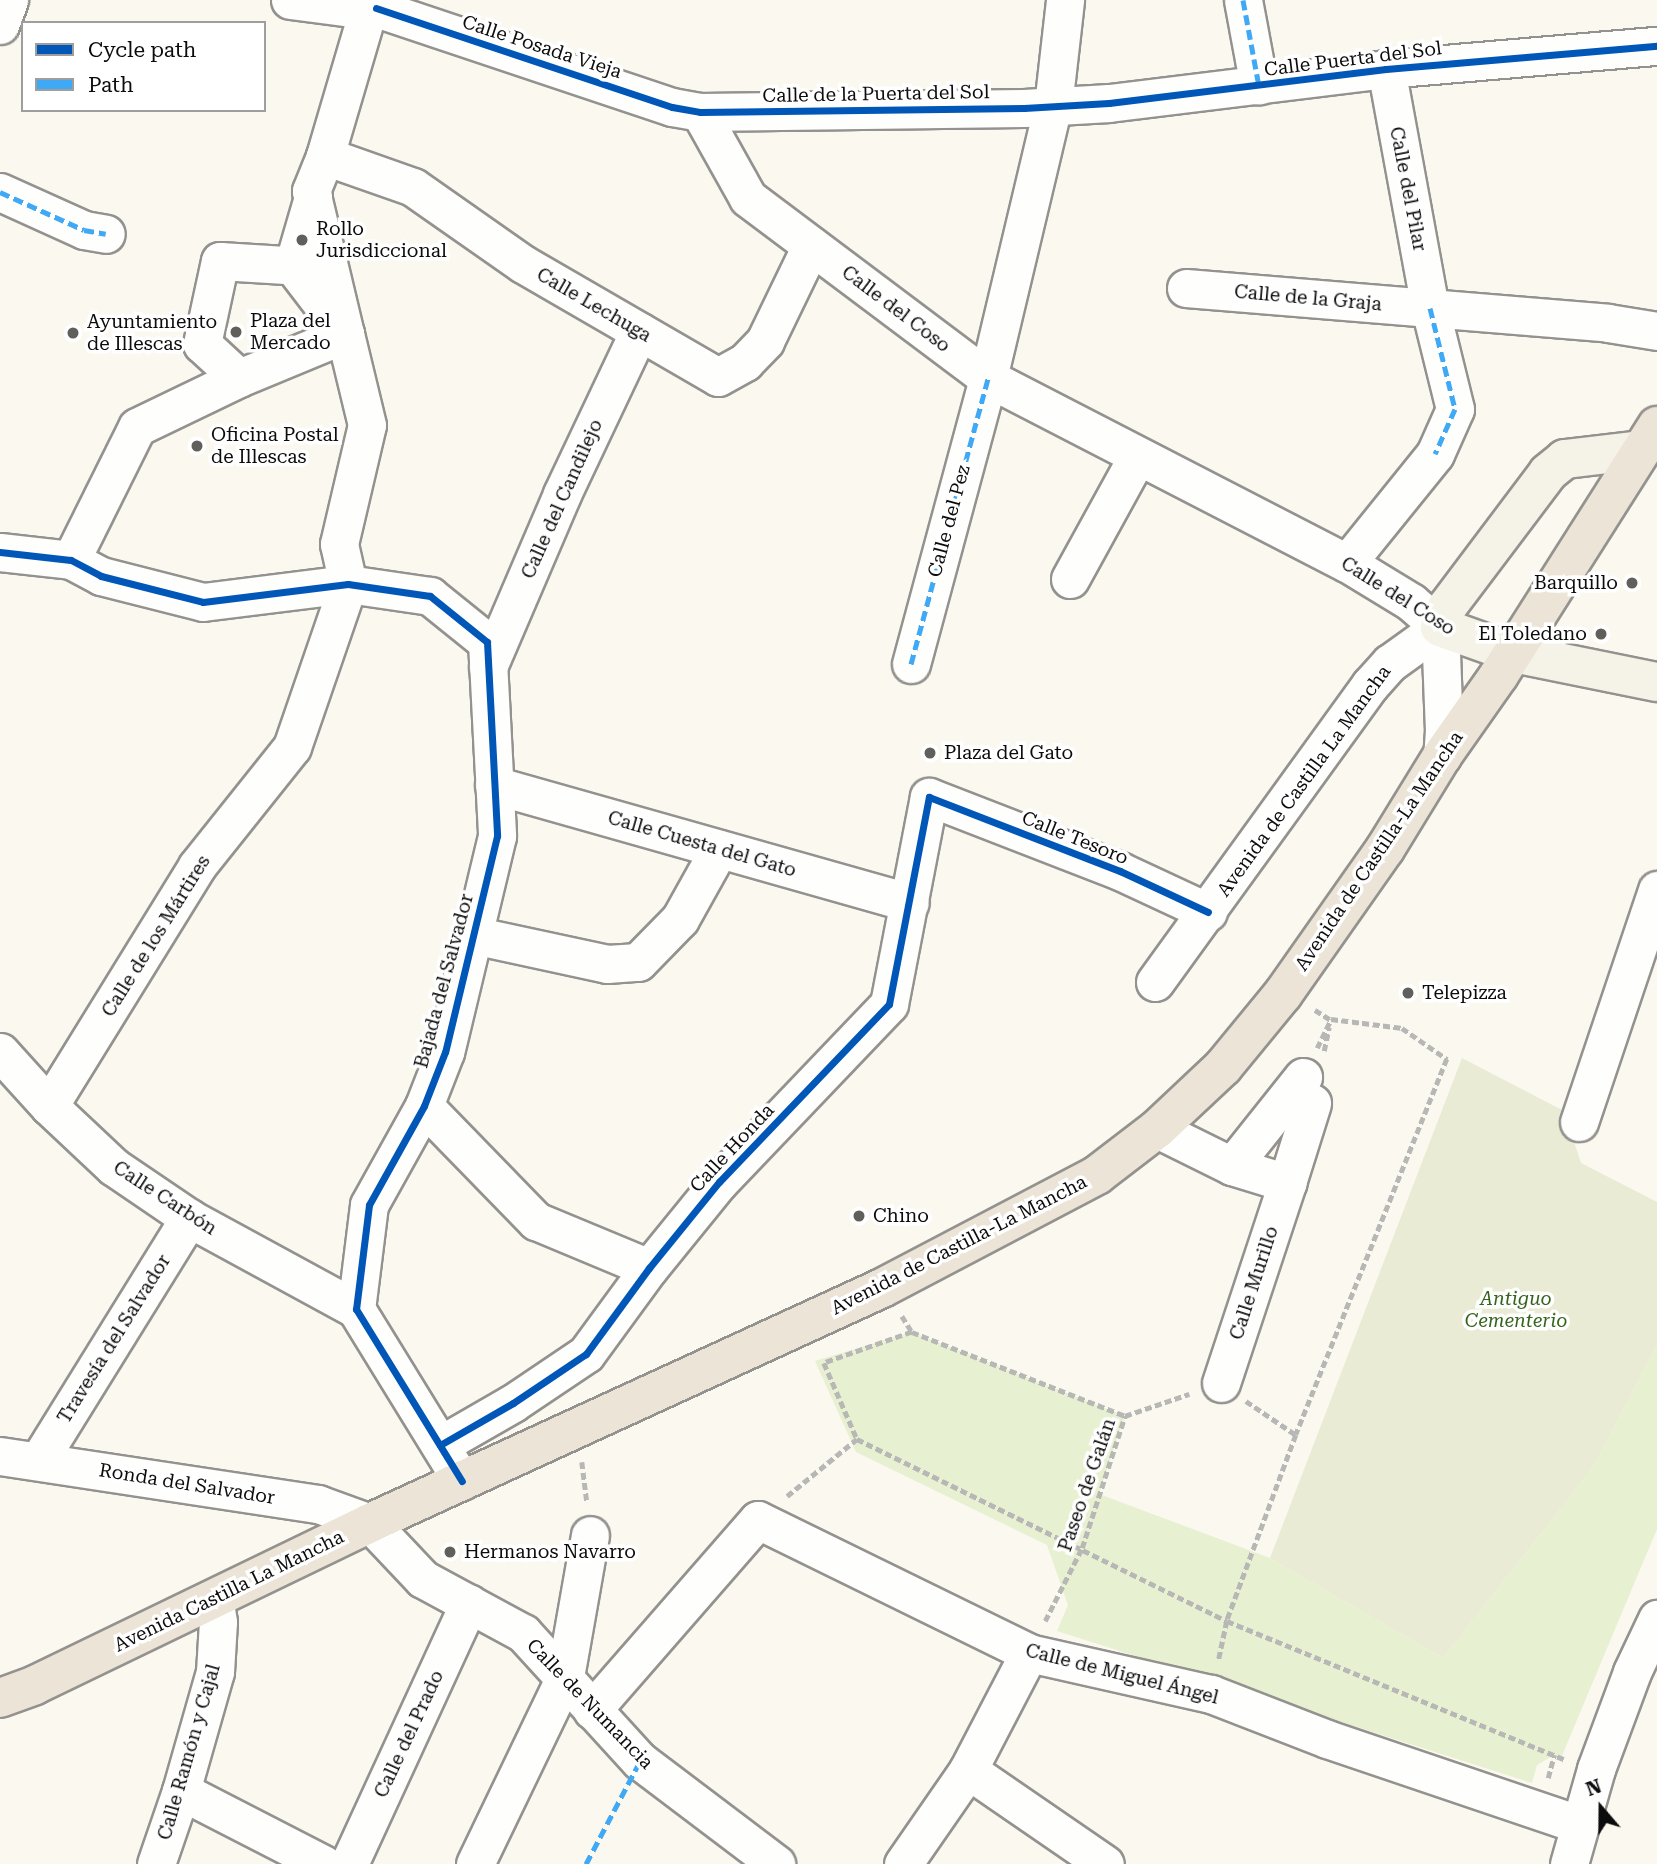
<!DOCTYPE html>
<html>
<head>
<meta charset="utf-8">
<style>
	body { margin:0 }
	#map { position:relative; width:1657px; height:1864px; overflow:hidden; background:#fbf8f0; font-family:"Roboto Serif",serif }
	div>[style] { position:absolute }
	[style*='--x'] { left:calc(var(--x)*1px); top:calc(var(--y)*1px); width:calc(var(--w)*1px); rotate:calc(var(--a)*1deg) }
	.green>* { inset:0; background:#e7f0d0 }
	.cemetery>* { inset:0; background:#e9ebd4 }
	.path>* { height:4.5px; margin-top:-2.25px; transform-origin:0; background:repeating-linear-gradient(90deg,#b7b7b5 0 7px,transparent 0 10.5px) }
	.roads { filter:drop-shadow(2px 0 #94928f) drop-shadow(-2px 0 #94928f) drop-shadow(0 2px #94928f) drop-shadow(0 -2px #94928f) }
	.street>* { height:37px; margin:-18.5px; padding:0 18.5px; transform-origin:18.5px; border-radius:18.5px; background:#fefefd }
	.secondary>* { height:38px; margin:-19px; padding:0 19px; transform-origin:19px; border-radius:19px; background:#f5f2e8 }
	.primary>* { height:38px; margin:-19px; padding:0 19px; transform-origin:19px; border-radius:19px; background:#ece4d7 }
	.quiet>* { height:5px; margin-top:-2.5px; transform-origin:0; background:repeating-linear-gradient(90deg,#3fa9f5 0 10px,transparent 0 15px) }
	.cycleway>* { height:7px; margin:-3.5px; padding:0 3.5px; transform-origin:3.5px; border-radius:3.5px; background:#0057b8 }
	.dots>* { width:19px; height:19px; translate:-50% -50%; box-sizing:border-box; border:4px solid #fff; border-radius:50% }
	span { translate:-50% -50%; white-space:nowrap; text-align:center; line-height:1.15; -webkit-text-stroke:7px #fff; paint-order:stroke }
	.street-label { font-size:19px; color:#0c0c0c }
	.poi-label { font-size:19px; color:#0c0c0c }
	.left { translate:0 -50%; text-align:left }
	.right { translate:-100% -50%; text-align:right }
	.park-label { font-size:19px; color:#35651c; font-style:italic }
	.legend { position:absolute; left:21px; top:21px; width:245px; height:91px; box-sizing:border-box; background:#fff; border:2px solid #9e9e9e; margin:0; padding:9px 12px; list-style:none; font-size:21px; color:#0c0c0c }
	.legend li { display:flex; align-items:center; gap:14px; height:35px }
	.legend b { width:35px; border:2px solid #9e9e9e }
	.north { position:absolute; left:1566px; top:1773px; width:70px; height:70px; -webkit-text-stroke:5px #fff; paint-order:stroke; rotate:340deg; font-size:19px; font-weight:700; line-height:28px; text-align:center; color:#0c0c0c }
	.north::after { content:''; display:block; margin:auto; width:24px; height:32px; background:#0c0c0c; clip-path:polygon(50% 0,100% 100%,50% 72%,0 100%) }
</style>
</head>
<body>
<div id="map">
	<div class="green">
		<div style="clip-path:polygon(912px 1332px,1125px 1416px,1099px 1494px,1270px 1558px,1443px 1658px,1594px 1466px,1657px 1344px,1657px 1529px,1561px 1758px,1554px 1755px,1537px 1765px,1532px 1783px,1057px 1631px,1068px 1605px,1047px 1545px,856px 1452px,815px 1361px)"></div>
	</div>
	<div class="cemetery">
		<div style="clip-path:polygon(1462px 1058px,1564px 1111px,1581px 1163px,1657px 1202px,1657px 1344px,1594px 1466px,1443px 1658px,1270px 1558px)"></div>
	</div>
	<div class="path">
		<div style="--x:1315;--y:1010;--w:19;--a:32"></div>
		<div style="--x:1317;--y:1048;--w:32;--a:-64"></div>
		<div style="--x:1331;--y:1019;--w:72;--a:7.2"></div>
		<div style="--x:1402;--y:1028;--w:55;--a:34.6"></div>
		<div style="--x:1447;--y:1059;--w:405;--a:111.9"></div>
		<div style="--x:1296;--y:1435;--w:198;--a:110.4"></div>
		<div style="--x:1227;--y:1621;--w:364;--a:22.3"></div>
		<div style="--x:1324;--y:1051;--w:24;--a:-78"></div>
		<div style="--x:902;--y:1316;--w:19;--a:58"></div>
		<div style="--x:912;--y:1332;--w:229;--a:21.5"></div>
		<div style="--x:912;--y:1332;--w:93;--a:160.6"></div>
		<div style="--x:824;--y:1363;--w:83;--a:66.5"></div>
		<div style="--x:857;--y:1439;--w:412;--a:26.2"></div>
		<div style="--x:1227;--y:1621;--w:40;--a:102"></div>
		<div style="--x:1246;--y:1401;--w:60;--a:34.2"></div>
		<div style="--x:582;--y:1462;--w:40;--a:82.9"></div>
		<div style="--x:787;--y:1496;--w:90;--a:-39.2"></div>
		<div style="--x:1045;--y:1621;--w:82;--a:-63.1"></div>
		<div style="--x:1082;--y:1548;--w:139;--a:-72"></div>
		<div style="--x:1125;--y:1416;--w:68;--a:-19"></div>
		<div style="--x:1548;--y:1778;--w:24;--a:-75"></div>
	</div>
	<div class="roads">
		<div class="street">
			<div style="--x:290;--y:0;--w:79;--a:7.3"></div>
			<div style="--x:1243;--y:0;--w:87;--a:79.5"></div>
			<div style="--x:376;--y:8;--w:312;--a:18.5"></div>
			<div style="--x:672;--y:107;--w:28;--a:10"></div>
			<div style="--x:700;--y:112;--w:324;--a:-0.7"></div>
			<div style="--x:1024;--y:108;--w:85;--a:-3.4"></div>
			<div style="--x:1109;--y:103;--w:279;--a:-7"></div>
			<div style="--x:1386;--y:69;--w:272;--a:-4.9"></div>
			<div style="--x:0;--y:25;--w:27;--a:-70"></div>
			<div style="--x:700;--y:112;--w:98;--a:60.8"></div>
			<div style="--x:748;--y:198;--w:300;--a:36.9"></div>
			<div style="--x:988;--y:378;--w:404;--a:27.3"></div>
			<div style="--x:1347;--y:563;--w:75;--a:31.4"></div>
			<div style="--x:1411;--y:602;--w:38;--a:41"></div>
			<div style="--x:325;--y:156;--w:93;--a:19.4"></div>
			<div style="--x:413;--y:187;--w:134;--a:35"></div>
			<div style="--x:523;--y:264;--w:225;--a:30.1"></div>
			<div style="--x:718;--y:377;--w:31;--a:-29"></div>
			<div style="--x:745;--y:362;--w:29;--a:-46"></div>
			<div style="--x:765;--y:341;--w:106;--a:-64.2"></div>
			<div style="--x:0;--y:192;--w:92;--a:24.3"></div>
			<div style="--x:84;--y:230;--w:22;--a:10"></div>
			<div style="--x:1186;--y:288;--w:423;--a:4.7"></div>
			<div style="--x:1608;--y:323;--w:50;--a:9.3"></div>
			<div style="--x:239;--y:378;--w:50;--a:-137.4"></div>
			<div style="--x:202;--y:344;--w:85;--a:-77.8"></div>
			<div style="--x:220;--y:261;--w:98;--a:3.5"></div>
			<div style="--x:0;--y:552;--w:71;--a:6.4"></div>
			<div style="--x:71;--y:560;--w:34;--a:28"></div>
			<div style="--x:101;--y:576;--w:105;--a:14.3"></div>
			<div style="--x:203;--y:602;--w:146;--a:-7.1"></div>
			<div style="--x:348;--y:584;--w:83;--a:8.3"></div>
			<div style="--x:430;--y:596;--w:73;--a:38.9"></div>
			<div style="--x:487;--y:642;--w:194;--a:87"></div>
			<div style="--x:497;--y:836;--w:222;--a:103.5"></div>
			<div style="--x:445;--y:1052;--w:58;--a:111.3"></div>
			<div style="--x:424;--y:1106;--w:113;--a:119.1"></div>
			<div style="--x:369;--y:1205;--w:105;--a:97.1"></div>
			<div style="--x:356;--y:1309;--w:202;--a:58.4"></div>
			<div style="--x:71;--y:560;--w:148;--a:-63.6"></div>
			<div style="--x:137;--y:427;--w:113;--a:-25.7"></div>
			<div style="--x:239;--y:378;--w:115;--a:-22.5"></div>
			<div style="--x:345;--y:334;--w:147;--a:-103.4"></div>
			<div style="--x:311;--y:191;--w:38;--a:-68"></div>
			<div style="--x:325;--y:156;--w:152;--a:-73.6"></div>
			<div style="--x:1347;--y:563;--w:140;--a:-51.1"></div>
			<div style="--x:1435;--y:454;--w:49;--a:-66"></div>
			<div style="--x:1455;--y:409;--w:104;--a:-103.9"></div>
			<div style="--x:1430;--y:308;--w:243;--a:-100.4"></div>
			<div style="--x:1070;--y:579;--w:139;--a:-61.2"></div>
			<div style="--x:1440;--y:627;--w:103;--a:87.8"></div>
			<div style="--x:1444;--y:730;--w:26;--a:94"></div>
			<div style="--x:911;--y:664;--w:296;--a:-74.9"></div>
			<div style="--x:988;--y:378;--w:280;--a:-76.6"></div>
			<div style="--x:1053;--y:106;--w:107;--a:-83.5"></div>
			<div style="--x:488;--y:667;--w:188;--a:-66.8"></div>
			<div style="--x:562;--y:494;--w:180;--a:-64.7"></div>
			<div style="--x:494;--y:785;--w:432;--a:15.8"></div>
			<div style="--x:473;--y:935;--w:137;--a:12.2"></div>
			<div style="--x:607;--y:964;--w:31;--a:-4"></div>
			<div style="--x:638;--y:962;--w:60;--a:-45.7"></div>
			<div style="--x:680;--y:919;--w:80;--a:-60.9"></div>
			<div style="--x:1155;--y:982;--w:367;--a:-54.1"></div>
			<div style="--x:1370;--y:685;--w:30;--a:-48"></div>
			<div style="--x:1390;--y:663;--w:62;--a:-35.8"></div>
			<div style="--x:0;--y:1052;--w:73;--a:47.8"></div>
			<div style="--x:49;--y:1106;--w:89;--a:43.2"></div>
			<div style="--x:114;--y:1167;--w:91;--a:34.2"></div>
			<div style="--x:189;--y:1218;--w:190;--a:28.6"></div>
			<div style="--x:49;--y:1106;--w:282;--a:-58.3"></div>
			<div style="--x:197;--y:866;--w:152;--a:-51.4"></div>
			<div style="--x:292;--y:747;--w:172;--a:-71"></div>
			<div style="--x:348;--y:584;--w:41;--a:-102.7"></div>
			<div style="--x:339;--y:544;--w:122;--a:-76.8"></div>
			<div style="--x:367;--y:425;--w:94;--a:-103.6"></div>
			<div style="--x:345;--y:334;--w:86;--a:-127.4"></div>
			<div style="--x:293;--y:266;--w:72;--a:-73.8"></div>
			<div style="--x:424;--y:1106;--w:161;--a:45.8"></div>
			<div style="--x:536;--y:1221;--w:122;--a:22.6"></div>
			<div style="--x:1579;--y:1122;--w:245;--a:-71.4"></div>
			<div style="--x:1157;--y:1129;--w:84;--a:26.3"></div>
			<div style="--x:1232;--y:1166;--w:114;--a:-51.4"></div>
			<div style="--x:1232;--y:1166;--w:58;--a:17.2"></div>
			<div style="--x:1287;--y:1183;--w:84;--a:-72.6"></div>
			<div style="--x:1221;--y:1383;--w:211;--a:-71.7"></div>
			<div style="--x:440;--y:1445;--w:84;--a:-29.9"></div>
			<div style="--x:513;--y:1403;--w:88;--a:-33.9"></div>
			<div style="--x:586;--y:1354;--w:107;--a:-53.8"></div>
			<div style="--x:649;--y:1268;--w:111;--a:-50.9"></div>
			<div style="--x:719;--y:1182;--w:246;--a:-46.3"></div>
			<div style="--x:889;--y:1004;--w:211;--a:-79.1"></div>
			<div style="--x:929;--y:797;--w:205;--a:21.2"></div>
			<div style="--x:1120;--y:871;--w:97;--a:25"></div>
			<div style="--x:0;--y:1456;--w:322;--a:8.6"></div>
			<div style="--x:318;--y:1504;--w:55;--a:20.1"></div>
			<div style="--x:370;--y:1523;--w:77;--a:46.6"></div>
			<div style="--x:423;--y:1579;--w:114;--a:28.4"></div>
			<div style="--x:523;--y:1633;--w:173;--a:47.6"></div>
			<div style="--x:640;--y:1761;--w:171;--a:37.1"></div>
			<div style="--x:39;--y:1460;--w:285;--a:-58.2"></div>
			<div style="--x:592;--y:1710;--w:252;--a:-48.9"></div>
			<div style="--x:758;--y:1520;--w:302;--a:26.1"></div>
			<div style="--x:1029;--y:1653;--w:187;--a:12.7"></div>
			<div style="--x:1211;--y:1694;--w:124;--a:21.2"></div>
			<div style="--x:1327;--y:1739;--w:265;--a:18.7"></div>
			<div style="--x:968;--y:1770;--w:166;--a:34.5"></div>
			<div style="--x:181;--y:1791;--w:160;--a:27.2"></div>
			<div style="--x:156;--y:1864;--w:77;--a:-71.1"></div>
			<div style="--x:181;--y:1791;--w:124;--a:-74.1"></div>
			<div style="--x:215;--y:1672;--w:50;--a:-86.6"></div>
			<div style="--x:218;--y:1622;--w:24;--a:-99"></div>
			<div style="--x:349;--y:1864;--w:287;--a:-65.3"></div>
			<div style="--x:475;--y:1864;--w:208;--a:-64.3"></div>
			<div style="--x:565;--y:1677;--w:144;--a:-80"></div>
			<div style="--x:903;--y:1864;--w:114;--a:-55.3"></div>
			<div style="--x:968;--y:1770;--w:132;--a:-62.5"></div>
			<div style="--x:1569;--y:1864;--w:99;--a:-74.1"></div>
			<div style="--x:1596;--y:1769;--w:103;--a:-69.6"></div>
			<div style="--x:1632;--y:1672;--w:59;--a:-64.7"></div>
		</div>
		<div class="secondary">
			<div style="--x:1641;--y:450;--w:77;--a:173.2"></div>
			<div style="--x:1565;--y:459;--w:22;--a:141"></div>
			<div style="--x:1548;--y:473;--w:168;--a:127"></div>
			<div style="--x:1447;--y:607;--w:21;--a:109"></div>
			<div style="--x:1440;--y:627;--w:77;--a:19.6"></div>
			<div style="--x:1513;--y:653;--w:147;--a:11.4"></div>
		</div>
		<div class="primary">
			<div style="--x:0;--y:1698;--w:37;--a:-20"></div>
			<div style="--x:35;--y:1685;--w:372;--a:-25.8"></div>
			<div style="--x:370;--y:1523;--w:563;--a:-24.65"></div>
			<div style="--x:882;--y:1288;--w:243;--a:-27.7"></div>
			<div style="--x:1097;--y:1175;--w:76;--a:-37.5"></div>
			<div style="--x:1157;--y:1129;--w:91;--a:-43.2"></div>
			<div style="--x:1223;--y:1067;--w:94;--a:-50.6"></div>
			<div style="--x:1283;--y:994;--w:177;--a:-54.9"></div>
			<div style="--x:1385;--y:849;--w:109;--a:-58.5"></div>
			<div style="--x:1442;--y:756;--w:99;--a:-54.9"></div>
			<div style="--x:1499;--y:675;--w:295;--a:-57.6"></div>
		</div>
	</div>
	<div class="quiet">
		<div style="--x:1243;--y:0;--w:87;--a:79.5"></div>
		<div style="--x:0;--y:192;--w:92;--a:24.3"></div>
		<div style="--x:84;--y:230;--w:22;--a:10"></div>
		<div style="--x:1430;--y:308;--w:104;--a:76.1"></div>
		<div style="--x:1455;--y:409;--w:49;--a:114"></div>
		<div style="--x:911;--y:664;--w:296;--a:-74.9"></div>
		<div style="--x:586;--y:1864;--w:116;--a:-62.3"></div>
	</div>
	<div class="cycleway">
		<div style="--x:376;--y:8;--w:312;--a:18.5"></div>
		<div style="--x:672;--y:107;--w:28;--a:10"></div>
		<div style="--x:700;--y:112;--w:324;--a:-0.7"></div>
		<div style="--x:1024;--y:108;--w:85;--a:-3.4"></div>
		<div style="--x:1109;--y:103;--w:279;--a:-7"></div>
		<div style="--x:1386;--y:69;--w:272;--a:-4.9"></div>
		<div style="--x:0;--y:552;--w:71;--a:6.4"></div>
		<div style="--x:71;--y:560;--w:34;--a:28"></div>
		<div style="--x:101;--y:576;--w:105;--a:14.3"></div>
		<div style="--x:203;--y:602;--w:146;--a:-7.1"></div>
		<div style="--x:348;--y:584;--w:83;--a:8.3"></div>
		<div style="--x:430;--y:596;--w:73;--a:38.9"></div>
		<div style="--x:487;--y:642;--w:194;--a:87"></div>
		<div style="--x:497;--y:836;--w:222;--a:103.5"></div>
		<div style="--x:445;--y:1052;--w:58;--a:111.3"></div>
		<div style="--x:424;--y:1106;--w:113;--a:119.1"></div>
		<div style="--x:369;--y:1205;--w:105;--a:97.1"></div>
		<div style="--x:356;--y:1309;--w:202;--a:58.4"></div>
		<div style="--x:440;--y:1445;--w:84;--a:-29.9"></div>
		<div style="--x:513;--y:1403;--w:88;--a:-33.9"></div>
		<div style="--x:586;--y:1354;--w:107;--a:-53.8"></div>
		<div style="--x:649;--y:1268;--w:111;--a:-50.9"></div>
		<div style="--x:719;--y:1182;--w:246;--a:-46.3"></div>
		<div style="--x:889;--y:1004;--w:211;--a:-79.1"></div>
		<div style="--x:929;--y:797;--w:205;--a:21.2"></div>
		<div style="--x:1120;--y:871;--w:97;--a:25"></div>
	</div>
	<div class="dots">
		<div style="left:302px;top:240px;background:#605f5c"></div>
		<div style="left:236px;top:332px;background:#605f5c"></div>
		<div style="left:73px;top:333px;background:#605f5c"></div>
		<div style="left:197px;top:446px;background:#605f5c"></div>
		<div style="left:1632px;top:583px;background:#605f5c"></div>
		<div style="left:1601px;top:634px;background:#605f5c"></div>
		<div style="left:930px;top:753px;background:#605f5c"></div>
		<div style="left:1408px;top:993px;background:#605f5c"></div>
		<div style="left:859px;top:1216px;background:#605f5c"></div>
		<div style="left:450px;top:1552px;background:#605f5c"></div>
	</div>
	<div class="street-label">
		<span style="left:542px;top:47px;rotate:18deg">Calle Posada Vieja</span>
		<span style="left:1353px;top:59px;rotate:-7deg">Calle Puerta del Sol</span>
		<span style="left:876px;top:94px;rotate:-1deg">Calle de la Puerta del Sol</span>
		<span style="left:1408px;top:189px;rotate:79deg">Calle del Pilar</span>
		<span style="left:1308px;top:298px;rotate:5deg">Calle de la Graja</span>
		<span style="left:594px;top:305px;rotate:30deg">Calle Lechuga</span>
		<span style="left:896px;top:309px;rotate:37deg">Calle del Coso</span>
		<span style="left:562px;top:499px;rotate:-66deg">Calle del Candilejo</span>
		<span style="left:949px;top:521px;rotate:-75deg">Calle del Pez</span>
		<span style="left:1398px;top:596px;rotate:32deg">Calle del Coso</span>
		<span style="left:1304px;top:781px;rotate:-54deg">Avenida de Castilla La Mancha</span>
		<span style="left:1075px;top:838px;rotate:22deg">Calle Tesoro</span>
		<span style="left:702px;top:844px;rotate:16deg">Calle Cuesta del Gato</span>
		<span style="left:1379px;top:851px;rotate:-56deg">Avenida de Castilla-La Mancha</span>
		<span style="left:156px;top:936px;rotate:-58deg">Calle de los Mártires</span>
		<span style="left:444px;top:981px;rotate:-75deg">Bajada del Salvador</span>
		<span style="left:732px;top:1148px;rotate:-47deg">Calle Honda</span>
		<span style="left:165px;top:1198px;rotate:33deg">Calle Carbón</span>
		<span style="left:959px;top:1245px;rotate:-27deg">Avenida de Castilla-La Mancha</span>
		<span style="left:1254px;top:1283px;rotate:-72deg">Calle Murillo</span>
		<span style="left:114px;top:1339px;rotate:-58deg">Travesía del Salvador</span>
		<span style="left:187px;top:1484px;rotate:9deg">Ronda del Salvador</span>
		<span style="left:1087px;top:1485px;rotate:-71deg">Paseo de Galán</span>
		<span style="left:229px;top:1591px;rotate:-26deg">Avenida Castilla La Mancha</span>
		<span style="left:1122px;top:1674px;rotate:14deg">Calle de Miguel Ángel</span>
		<span style="left:590px;top:1704px;rotate:46deg">Calle de Numancia</span>
		<span style="left:409px;top:1734px;rotate:-65deg">Calle del Prado</span>
		<span style="left:189px;top:1752px;rotate:-74deg">Calle Ramón y Cajal</span>
	</div>
	<div class="poi-label">
		<span class="left" style="left:316px;top:240px">Rollo<br>Jurisdiccional</span>
		<span class="left" style="left:250px;top:332px">Plaza del<br>Mercado</span>
		<span class="left" style="left:87px;top:333px">Ayuntamiento<br>de Illescas</span>
		<span class="left" style="left:211px;top:446px">Oficina Postal<br>de Illescas</span>
		<span class="right" style="left:1618px;top:583px">Barquillo</span>
		<span class="right" style="left:1587px;top:634px">El Toledano</span>
		<span class="left" style="left:944px;top:753px">Plaza del Gato</span>
		<span class="left" style="left:1422px;top:993px">Telepizza</span>
		<span class="left" style="left:873px;top:1216px">Chino</span>
		<span class="left" style="left:464px;top:1552px">Hermanos Navarro</span>
	</div>
	<div class="park-label">
		<span style="left:1516px;top:1310px">Antiguo<br>Cementerio</span>
	</div>
	<ul class="legend">
	<li><b style="height:9px;background:#0057b8"></b>Cycle path</li>
	<li><b style="height:9px;background:#3fa9f5"></b>Path</li>
	</ul>
	<div class="north">N</div>
</div>
</body>
</html>
